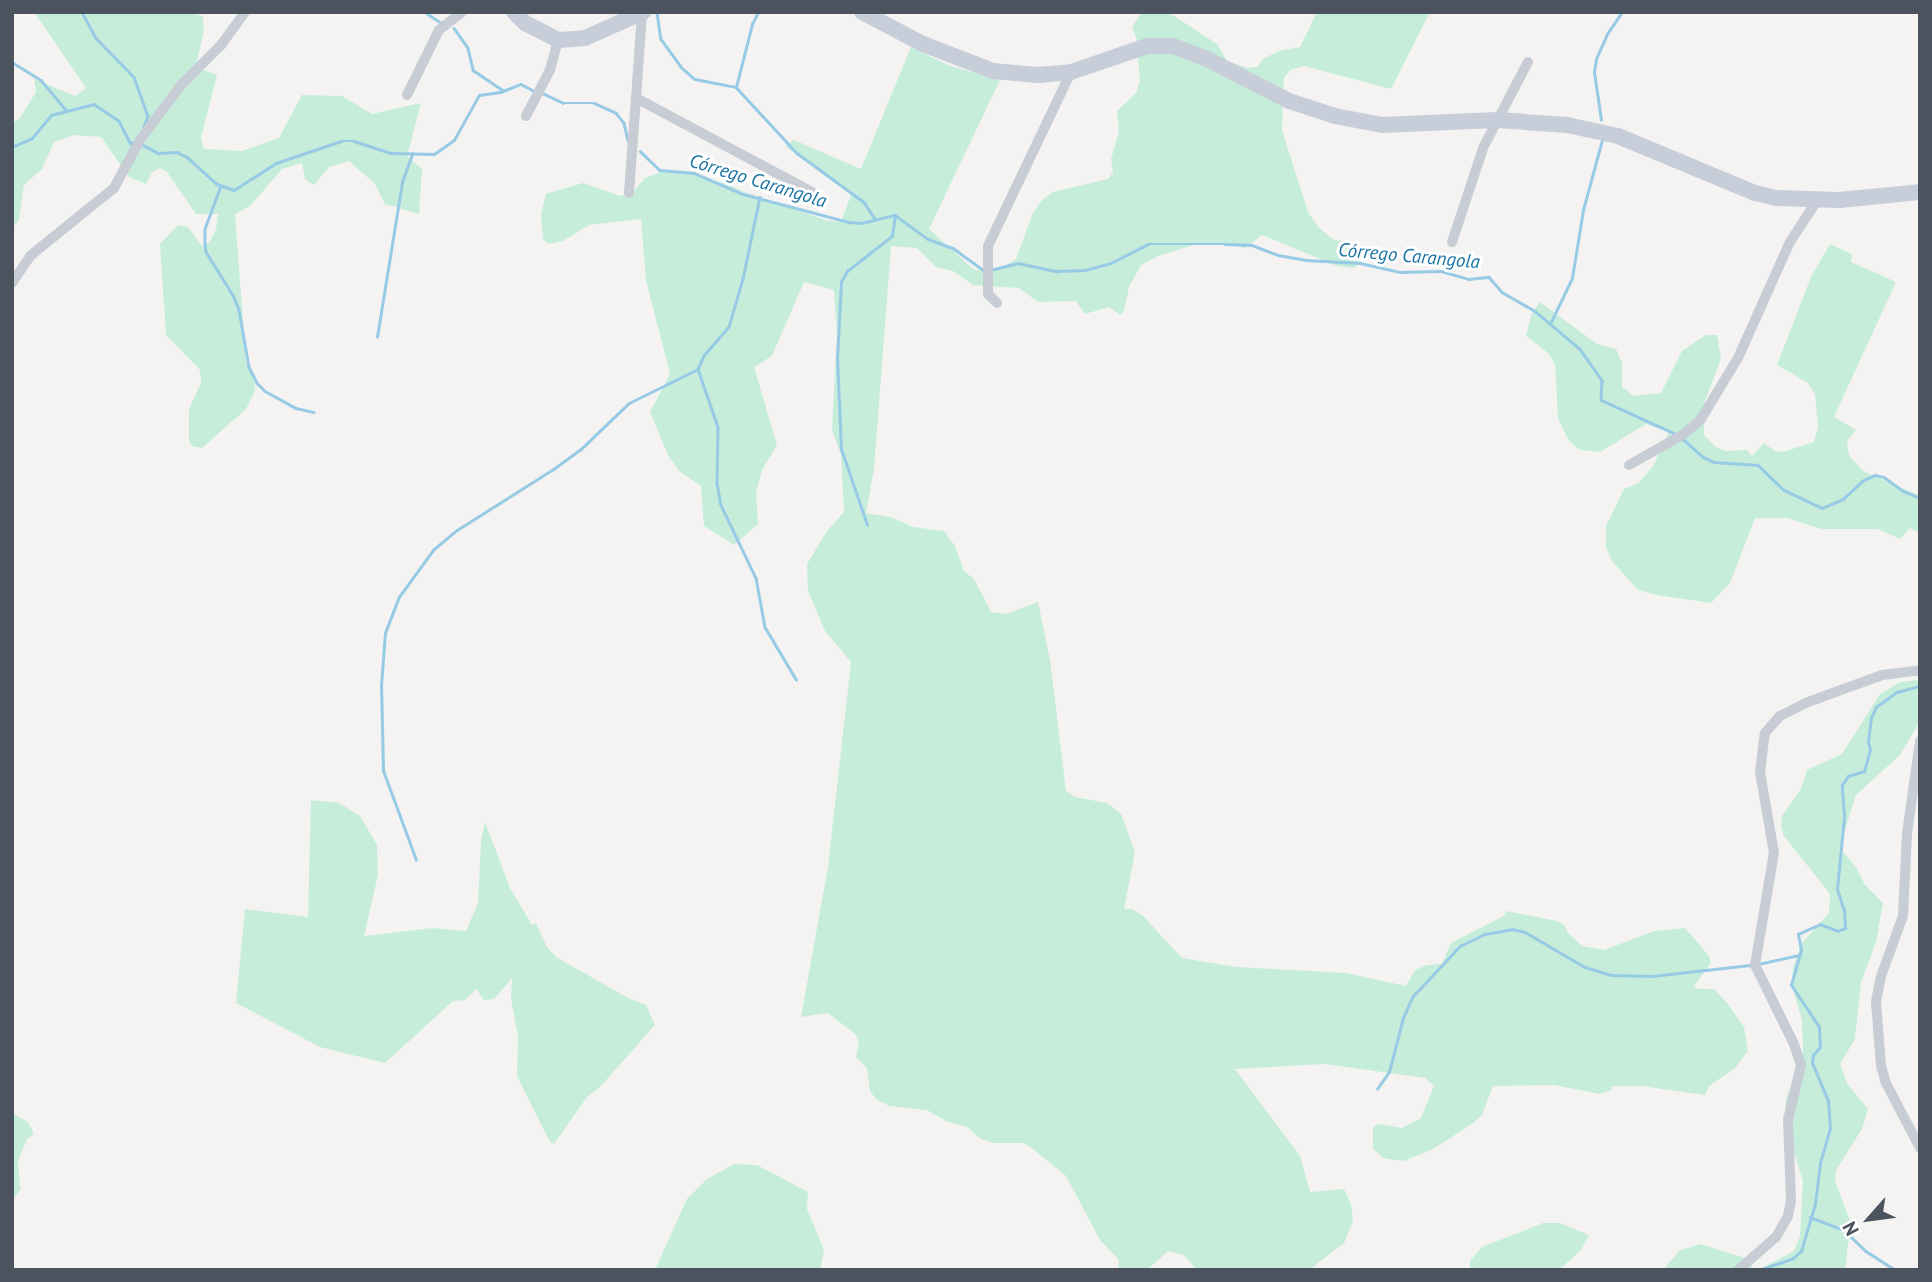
<!DOCTYPE html>
<html>
<head>
<meta charset="utf-8">
<style>
	body { margin:0 }
	#map { position:relative; width:1932px; height:1282px; overflow:hidden; background:#f4f3f2; font-family:"PT Sans",sans-serif }
	div>[style] { position:absolute }
	[style*='--x'] { left:calc(var(--x)*1px); top:calc(var(--y)*1px); width:calc(var(--w)*1px); rotate:calc(var(--a)*1deg) }
	.green>* { inset:0; background:#c6edda }
	.stream>* { height:2.5px; margin:-1.25px; padding:0 1.25px; transform-origin:1.25px; border-radius:1.25px; background:#97cae5 }
	.street>* { height:10px; margin:-5px; padding:0 5px; transform-origin:5px; border-radius:5px; background:#c7ccd5 }
	.secondary>* { height:16px; margin:-8px; padding:0 8px; transform-origin:8px; border-radius:8px; background:#c7cdd9 }
	span { translate:-50% -50%; white-space:nowrap; text-align:center; line-height:1.15; -webkit-text-stroke:6px #fff; paint-order:stroke }
	.water-label { font-size:19px; color:#1a73a3; font-style:italic }
	.frame { position:absolute; inset:0; border:14px solid #4b535e; pointer-events:none }
	.north { position:absolute; left:1834px; top:1184px; width:70px; height:70px; -webkit-text-stroke:5px #fff; paint-order:stroke; rotate:242deg; font-size:19px; font-weight:700; line-height:28px; text-align:center; color:#4b535e }
	.north::after { content:''; display:block; margin:auto; width:24px; height:32px; background:#4b535e; clip-path:polygon(50% 0,100% 100%,50% 72%,0 100%) }
</style>
</head>
<body>
<div id="map">
	<div class="green">
		<div style="clip-path:polygon(34px 12px,192px 12px,203px 17px,204px 30px,197px 62px,199px 68px,217px 75px,201px 138px,204px 149px,242px 151px,279px 138px,302px 95px,342px 96px,372px 114px,421px 103px,407px 156px,422px 169px,419px 214px,385px 204px,375px 184px,349px 161px,329px 167px,314px 185px,305px 179px,302px 163px,282px 169px,250px 206px,235px 214px,246px 362px,254px 377px,255px 391px,246px 409px,202px 448px,192px 446px,189px 441px,189px 409px,201px 383px,200px 370px,166px 335px,160px 244px,178px 225px,188px 227px,202px 246px,209px 243px,216px 230px,218px 214px,196px 214px,167px 172px,160px 168px,152px 172px,146px 184px,129px 177px,101px 137px,74px 135px,54px 142px,42px 169px,24px 185px,19px 220px,12px 228px,12px 123px,20px 118px,36px 92px,34px 79px,75px 96px,86px 88px)"></div>
		<div style="clip-path:polygon(1142px 12px,1165px 12px,1174px 16px,1217px 44px,1227px 61px,1248px 68px,1257px 67px,1263px 59px,1279px 51px,1300px 47px,1317px 12px,1430px 12px,1391px 89px,1304px 66px,1290px 70px,1284px 78px,1282px 130px,1308px 212px,1318px 227px,1334px 240px,1361px 244px,1369px 253px,1354px 268px,1337px 266px,1262px 235px,1245px 248px,1221px 243px,1200px 243px,1158px 256px,1141px 265px,1129px 287px,1124px 311px,1120px 315px,1109px 307px,1085px 314px,1076px 301px,1038px 302px,1019px 288px,973px 285px,953px 271px,936px 267px,917px 248px,891px 246px,874px 469px,866px 513px,890px 517px,913px 527px,944px 531px,955px 546px,964px 571px,974px 579px,991px 612px,1006px 614px,1038px 602px,1050px 660px,1066px 791px,1075px 797px,1107px 803px,1121px 814px,1135px 852px,1124px 909px,1132px 909px,1143px 916px,1182px 958px,1236px 967px,1346px 973px,1406px 986px,1415px 970px,1427px 965px,1442px 964px,1451px 943px,1504px 916px,1506px 911px,1557px 921px,1565px 926px,1568px 933px,1582px 946px,1604px 950px,1654px 931px,1685px 928px,1709px 956px,1711px 963px,1694px 986px,1698px 989px,1714px 989px,1728px 1004px,1744px 1027px,1748px 1051px,1735px 1068px,1709px 1086px,1705px 1095px,1641px 1086px,1613px 1086px,1611px 1090px,1600px 1094px,1554px 1085px,1493px 1086px,1482px 1115px,1473px 1123px,1433px 1149px,1404px 1161px,1383px 1158px,1373px 1148px,1373px 1128px,1378px 1124px,1402px 1128px,1421px 1118px,1434px 1086px,1425px 1078px,1325px 1064px,1235px 1069px,1300px 1156px,1310px 1192px,1344px 1189px,1351px 1204px,1353px 1221px,1344px 1243px,1309px 1270px,1197px 1270px,1184px 1255px,1168px 1251px,1147px 1270px,1118px 1270px,1119px 1260px,1100px 1240px,1066px 1176px,1033px 1149px,1024px 1143px,993px 1143px,981px 1139px,967px 1127px,948px 1122px,927px 1110px,889px 1106px,876px 1099px,870px 1091px,867px 1068px,856px 1057px,859px 1042px,855px 1034px,828px 1013px,801px 1017px,828px 867px,851px 662px,825px 631px,808px 591px,807px 564px,827px 531px,844px 512px,841px 455px,832px 430px,837px 334px,834px 290px,804px 282px,772px 356px,754px 367px,777px 445px,762px 470px,756px 492px,758px 524px,734px 545px,704px 526px,701px 486px,679px 471px,668px 455px,650px 412px,670px 374px,646px 280px,641px 219px,589px 225px,563px 241px,548px 244px,543px 239px,541px 215px,546px 194px,583px 183px,620px 196px,633px 192px,645px 178px,664px 171px,687px 171px,715px 183px,725px 182px,742px 191px,826px 220px,841px 222px,851px 195px,785px 146px,794px 140px,861px 169px,911px 47px,950px 66px,1000px 80px,929px 229px,973px 269px,988px 272px,1003px 267px,1016px 259px,1032px 215px,1041px 201px,1053px 192px,1108px 179px,1113px 172px,1111px 159px,1119px 132px,1117px 111px,1136px 93px,1140px 81px,1136px 37px,1132px 27px)"></div>
		<div style="clip-path:polygon(1830px 244px,1852px 254px,1851px 262px,1896px 282px,1834px 417px,1856px 430px,1847px 441px,1849px 455px,1863px 471px,1920px 496px,1920px 533px,1910px 528px,1900px 539px,1878px 529px,1822px 529px,1787px 518px,1755px 518px,1730px 583px,1711px 603px,1657px 595px,1638px 590px,1612px 561px,1606px 547px,1606px 526px,1624px 489px,1639px 483px,1653px 466px,1669px 432px,1646px 424px,1600px 452px,1580px 450px,1569px 441px,1558px 418px,1555px 364px,1548px 353px,1526px 336px,1532px 313px,1540px 302px,1597px 344px,1616px 349px,1622px 363px,1622px 387px,1634px 396px,1661px 393px,1682px 351px,1706px 335px,1717px 335px,1721px 358px,1704px 404px,1704px 435px,1716px 447px,1725px 451px,1747px 450px,1752px 456px,1764px 443px,1776px 452px,1786px 451px,1814px 442px,1818px 427px,1815px 394px,1808px 383px,1777px 365px,1811px 277px)"></div>
		<div style="clip-path:polygon(1920px 680px,1920px 721px,1900px 755px,1856px 795px,1841px 842px,1843px 852px,1856px 867px,1865px 885px,1883px 903px,1876px 942px,1861px 982px,1855px 1039px,1840px 1064px,1848px 1085px,1868px 1109px,1862px 1129px,1836px 1170px,1835px 1181px,1850px 1221px,1846px 1266px,1843px 1270px,1758px 1270px,1794px 1251px,1800px 1236px,1803px 1181px,1785px 1124px,1786px 1099px,1803px 1054px,1802px 1020px,1792px 986px,1793px 968px,1801px 944px,1829px 913px,1830px 894px,1784px 836px,1781px 827px,1782px 816px,1801px 789px,1807px 770px,1842px 754px,1880px 694px,1900px 682px)"></div>
		<div style="clip-path:polygon(311px 800px,339px 803px,360px 816px,377px 845px,378px 875px,364px 936px,432px 928px,466px 931px,478px 903px,481px 842px,485px 822px,510px 888px,532px 925px,536px 923px,547px 947px,556px 957px,628px 998px,646px 1005px,655px 1025px,600px 1087px,587px 1097px,554px 1144px,550px 1142px,517px 1076px,518px 1037px,511px 998px,512px 978px,494px 999px,484px 1000px,476px 989px,465px 1000px,453px 1001px,385px 1063px,320px 1047px,236px 1003px,245px 909px,308px 917px)"></div>
		<div style="clip-path:polygon(12px 1113px,28px 1122px,34px 1134px,27px 1139px,18px 1161px,20px 1187px,22px 1187px,12px 1201px)"></div>
		<div style="clip-path:polygon(734px 1164px,757px 1165px,808px 1192px,807px 1209px,824px 1250px,820px 1270px,655px 1270px,687px 1199px,707px 1179px)"></div>
		<div style="clip-path:polygon(1543px 1223px,1560px 1223px,1589px 1235px,1581px 1250px,1559px 1270px,1470px 1270px,1470px 1261px,1482px 1247px)"></div>
		<div style="clip-path:polygon(1700px 1244px,1745px 1258px,1755px 1270px,1663px 1270px,1679px 1251px)"></div>
	</div>
	<div class="stream">
		<div style="--x:82;--y:12;--w:30;--a:62"></div>
		<div style="--x:96;--y:38;--w:54;--a:45.7"></div>
		<div style="--x:134;--y:77;--w:41;--a:70.3"></div>
		<div style="--x:148;--y:116;--w:12;--a:110"></div>
		<div style="--x:425;--y:12;--w:18;--a:34"></div>
		<div style="--x:657;--y:12;--w:27;--a:82"></div>
		<div style="--x:661;--y:39;--w:34;--a:54"></div>
		<div style="--x:681;--y:67;--w:18;--a:41"></div>
		<div style="--x:695;--y:79;--w:42;--a:11"></div>
		<div style="--x:736;--y:87;--w:90;--a:47.3"></div>
		<div style="--x:797;--y:153;--w:83;--a:36.2"></div>
		<div style="--x:864;--y:202;--w:20;--a:57"></div>
		<div style="--x:454;--y:28;--w:24;--a:55"></div>
		<div style="--x:468;--y:48;--w:23;--a:77"></div>
		<div style="--x:473;--y:70;--w:37;--a:34"></div>
		<div style="--x:12;--y:62;--w:34;--a:32"></div>
		<div style="--x:41;--y:80;--w:39;--a:50"></div>
		<div style="--x:736;--y:87;--w:65;--a:-75.7"></div>
		<div style="--x:752;--y:24;--w:13;--a:-63"></div>
		<div style="--x:542;--y:93;--w:23;--a:25"></div>
		<div style="--x:563;--y:103;--w:31;--a:0"></div>
		<div style="--x:594;--y:103;--w:24;--a:24"></div>
		<div style="--x:616;--y:113;--w:13;--a:51"></div>
		<div style="--x:624;--y:123;--w:18;--a:77"></div>
		<div style="--x:1601;--y:120;--w:49;--a:-98.3"></div>
		<div style="--x:1594;--y:72;--w:13;--a:-81"></div>
		<div style="--x:1596;--y:59;--w:27;--a:-66"></div>
		<div style="--x:1607;--y:34;--w:27;--a:-56"></div>
		<div style="--x:143;--y:145;--w:17;--a:28"></div>
		<div style="--x:158;--y:153;--w:19;--a:-3"></div>
		<div style="--x:177;--y:152;--w:11;--a:27"></div>
		<div style="--x:187;--y:157;--w:40;--a:42"></div>
		<div style="--x:217;--y:184;--w:18;--a:19"></div>
		<div style="--x:234;--y:190;--w:50;--a:-32.7"></div>
		<div style="--x:276;--y:163;--w:69;--a:-18.7"></div>
		<div style="--x:341;--y:141;--w:13;--a:0"></div>
		<div style="--x:354;--y:141;--w:40;--a:18"></div>
		<div style="--x:392;--y:153;--w:42;--a:1.4"></div>
		<div style="--x:434;--y:154;--w:24;--a:-35"></div>
		<div style="--x:454;--y:140;--w:51;--a:-60.9"></div>
		<div style="--x:479;--y:95;--w:21;--a:-8"></div>
		<div style="--x:500;--y:92;--w:22;--a:-21"></div>
		<div style="--x:521;--y:84;--w:15;--a:28"></div>
		<div style="--x:12;--y:147;--w:22;--a:-24"></div>
		<div style="--x:32;--y:138;--w:30;--a:-50"></div>
		<div style="--x:51;--y:115;--w:44;--a:-14.3"></div>
		<div style="--x:94;--y:104;--w:30;--a:34"></div>
		<div style="--x:119;--y:121;--w:25;--a:63"></div>
		<div style="--x:130;--y:143;--w:3;--a:-18"></div>
		<div style="--x:640;--y:151;--w:28;--a:44"></div>
		<div style="--x:660;--y:170;--w:34;--a:5"></div>
		<div style="--x:694;--y:173;--w:53;--a:23.2"></div>
		<div style="--x:743;--y:194;--w:110;--a:14.8"></div>
		<div style="--x:849;--y:222;--w:13;--a:4"></div>
		<div style="--x:862;--y:223;--w:34;--a:-14"></div>
		<div style="--x:221;--y:186;--w:46;--a:110.4"></div>
		<div style="--x:205;--y:229;--w:15;--a:90"></div>
		<div style="--x:205;--y:244;--w:8;--a:83"></div>
		<div style="--x:206;--y:252;--w:51;--a:57.9"></div>
		<div style="--x:233;--y:295;--w:16;--a:68"></div>
		<div style="--x:239;--y:310;--w:58;--a:80"></div>
		<div style="--x:249;--y:367;--w:18;--a:63"></div>
		<div style="--x:257;--y:383;--w:11;--a:45"></div>
		<div style="--x:265;--y:391;--w:35;--a:29"></div>
		<div style="--x:296;--y:408;--w:18;--a:13"></div>
		<div style="--x:760;--y:197;--w:84;--a:101.7"></div>
		<div style="--x:743;--y:279;--w:50;--a:106.3"></div>
		<div style="--x:729;--y:327;--w:38;--a:131"></div>
		<div style="--x:704;--y:356;--w:14;--a:115"></div>
		<div style="--x:698;--y:369;--w:61;--a:71"></div>
		<div style="--x:718;--y:427;--w:56;--a:91"></div>
		<div style="--x:717;--y:483;--w:22;--a:80"></div>
		<div style="--x:721;--y:505;--w:81;--a:64.4"></div>
		<div style="--x:756;--y:578;--w:50;--a:79.6"></div>
		<div style="--x:765;--y:627;--w:61;--a:59.2"></div>
		<div style="--x:895;--y:215;--w:41;--a:36"></div>
		<div style="--x:928;--y:239;--w:27;--a:20"></div>
		<div style="--x:953;--y:248;--w:37;--a:36"></div>
		<div style="--x:990;--y:270;--w:29;--a:-14"></div>
		<div style="--x:1018;--y:263;--w:40;--a:12"></div>
		<div style="--x:1057;--y:271;--w:28;--a:-2"></div>
		<div style="--x:1085;--y:270;--w:27;--a:-15"></div>
		<div style="--x:1111;--y:263;--w:42;--a:-27.2"></div>
		<div style="--x:1148;--y:244;--w:77;--a:0"></div>
		<div style="--x:1225;--y:244;--w:27;--a:2"></div>
		<div style="--x:1252;--y:245;--w:28;--a:21"></div>
		<div style="--x:1278;--y:255;--w:27;--a:10"></div>
		<div style="--x:1305;--y:260;--w:55;--a:3.1"></div>
		<div style="--x:1360;--y:263;--w:41;--a:12.7"></div>
		<div style="--x:1400;--y:272;--w:41;--a:-1.4"></div>
		<div style="--x:1441;--y:271;--w:29;--a:16"></div>
		<div style="--x:1469;--y:279;--w:20;--a:-6"></div>
		<div style="--x:1489;--y:277;--w:20;--a:49"></div>
		<div style="--x:1502;--y:292;--w:38;--a:30"></div>
		<div style="--x:1535;--y:311;--w:59;--a:40.2"></div>
		<div style="--x:1580;--y:349;--w:39;--a:55"></div>
		<div style="--x:1602;--y:381;--w:19;--a:93"></div>
		<div style="--x:1601;--y:400;--w:85;--a:24.4"></div>
		<div style="--x:1550;--y:324;--w:51;--a:-64.4"></div>
		<div style="--x:1572;--y:278;--w:69;--a:-80.8"></div>
		<div style="--x:1583;--y:210;--w:73;--a:-74.8"></div>
		<div style="--x:377;--y:337;--w:157;--a:-80.8"></div>
		<div style="--x:402;--y:182;--w:30;--a:-70"></div>
		<div style="--x:1683;--y:439;--w:27;--a:42"></div>
		<div style="--x:1703;--y:457;--w:12;--a:24"></div>
		<div style="--x:1714;--y:462;--w:44;--a:3.9"></div>
		<div style="--x:1758;--y:465;--w:36;--a:44"></div>
		<div style="--x:1784;--y:490;--w:42;--a:25.3"></div>
		<div style="--x:1822;--y:508;--w:23;--a:-23"></div>
		<div style="--x:1843;--y:499;--w:26;--a:-43"></div>
		<div style="--x:1862;--y:481;--w:14;--a:-25"></div>
		<div style="--x:1875;--y:475;--w:9;--a:13"></div>
		<div style="--x:1884;--y:477;--w:24;--a:36"></div>
		<div style="--x:1903;--y:491;--w:18;--a:22"></div>
		<div style="--x:867;--y:525;--w:80;--a:-108.9"></div>
		<div style="--x:841;--y:449;--w:90;--a:-92.5"></div>
		<div style="--x:837;--y:359;--w:77;--a:-87"></div>
		<div style="--x:841;--y:282;--w:13;--a:-61"></div>
		<div style="--x:847;--y:271;--w:57;--a:-37.9"></div>
		<div style="--x:892;--y:236;--w:21;--a:-82"></div>
		<div style="--x:416;--y:860;--w:95;--a:-110.3"></div>
		<div style="--x:383;--y:771;--w:85;--a:-91.3"></div>
		<div style="--x:381;--y:686;--w:53;--a:-85.7"></div>
		<div style="--x:385;--y:633;--w:39;--a:-69"></div>
		<div style="--x:399;--y:597;--w:58;--a:-54.1"></div>
		<div style="--x:433;--y:550;--w:31;--a:-40"></div>
		<div style="--x:457;--y:530;--w:112;--a:-32.3"></div>
		<div style="--x:552;--y:470;--w:36;--a:-36"></div>
		<div style="--x:581;--y:449;--w:66;--a:-43.8"></div>
		<div style="--x:629;--y:403;--w:77;--a:-26.2"></div>
		<div style="--x:1758;--y:964;--w:42;--a:-12.4"></div>
		<div style="--x:1377;--y:1089;--w:21;--a:-55"></div>
		<div style="--x:1389;--y:1072;--w:56;--a:-75.5"></div>
		<div style="--x:1403;--y:1018;--w:24;--a:-66"></div>
		<div style="--x:1413;--y:996;--w:69;--a:-46.8"></div>
		<div style="--x:1460;--y:946;--w:28;--a:-26"></div>
		<div style="--x:1485;--y:934;--w:27;--a:-10"></div>
		<div style="--x:1512;--y:929;--w:13;--a:13"></div>
		<div style="--x:1525;--y:932;--w:69;--a:30.3"></div>
		<div style="--x:1585;--y:967;--w:27;--a:17"></div>
		<div style="--x:1611;--y:975;--w:41;--a:1.4"></div>
		<div style="--x:1652;--y:976;--w:101;--a:-6.3"></div>
		<div style="--x:1810;--y:1217;--w:36;--a:21"></div>
		<div style="--x:1844;--y:1230;--w:30;--a:44"></div>
		<div style="--x:1866;--y:1251;--w:35;--a:33"></div>
		<div style="--x:1759;--y:1270;--w:36;--a:-19"></div>
		<div style="--x:1793;--y:1258;--w:11;--a:-41"></div>
		<div style="--x:1801;--y:1251;--w:49;--a:-73.4"></div>
		<div style="--x:1815;--y:1204;--w:41;--a:-83"></div>
		<div style="--x:1820;--y:1163;--w:35;--a:-74"></div>
		<div style="--x:1830;--y:1129;--w:28;--a:-94"></div>
		<div style="--x:1828;--y:1101;--w:41;--a:-112.8"></div>
		<div style="--x:1812;--y:1063;--w:8;--a:-83"></div>
		<div style="--x:1813;--y:1055;--w:11;--a:-49"></div>
		<div style="--x:1820;--y:1047;--w:20;--a:-93"></div>
		<div style="--x:1819;--y:1027;--w:50;--a:-123.7"></div>
		<div style="--x:1791;--y:985;--w:36;--a:-74"></div>
		<div style="--x:1801;--y:950;--w:16;--a:-101"></div>
		<div style="--x:1798;--y:934;--w:24;--a:-24"></div>
		<div style="--x:1820;--y:924;--w:19;--a:21"></div>
		<div style="--x:1838;--y:931;--w:8;--a:-23"></div>
		<div style="--x:1845;--y:928;--w:17;--a:-93"></div>
		<div style="--x:1844;--y:911;--w:23;--a:-108"></div>
		<div style="--x:1837;--y:889;--w:72;--a:-84.4"></div>
		<div style="--x:1844;--y:817;--w:32;--a:-94"></div>
		<div style="--x:1842;--y:785;--w:11;--a:-56"></div>
		<div style="--x:1848;--y:776;--w:17;--a:-17"></div>
		<div style="--x:1864;--y:771;--w:22;--a:-74"></div>
		<div style="--x:1870;--y:750;--w:8;--a:-104"></div>
		<div style="--x:1868;--y:742;--w:24;--a:-83"></div>
		<div style="--x:1871;--y:718;--w:12;--a:-66"></div>
		<div style="--x:1876;--y:707;--w:26;--a:-36"></div>
		<div style="--x:1897;--y:692;--w:24;--a:-15"></div>
	</div>
	<div class="street">
		<div style="--x:642;--y:13;--w:85;--a:94"></div>
		<div style="--x:636;--y:98;--w:204;--a:28.1"></div>
		<div style="--x:407;--y:95;--w:72;--a:-63.8"></div>
		<div style="--x:439;--y:30;--w:29;--a:-38"></div>
		<div style="--x:526;--y:116;--w:52;--a:-62.4"></div>
		<div style="--x:550;--y:70;--w:31;--a:-75"></div>
		<div style="--x:629;--y:193;--w:95;--a:-85.8"></div>
		<div style="--x:1452;--y:242;--w:99;--a:-71.7"></div>
		<div style="--x:1483;--y:148;--w:97;--a:-62.4"></div>
		<div style="--x:12;--y:283;--w:32;--a:-56"></div>
		<div style="--x:30;--y:256;--w:108;--a:-39"></div>
		<div style="--x:114;--y:188;--w:55;--a:-61.6"></div>
		<div style="--x:140;--y:140;--w:69;--a:-53.3"></div>
		<div style="--x:181;--y:85;--w:57;--a:-45"></div>
		<div style="--x:221;--y:45;--w:41;--a:-54"></div>
		<div style="--x:997;--y:303;--w:13;--a:-135"></div>
		<div style="--x:988;--y:294;--w:48;--a:-90"></div>
		<div style="--x:988;--y:246;--w:193;--a:-64.5"></div>
		<div style="--x:1629;--y:465;--w:63;--a:-29.4"></div>
		<div style="--x:1684;--y:434;--w:23;--a:-41"></div>
		<div style="--x:1701;--y:419;--w:71;--a:-58.8"></div>
		<div style="--x:1738;--y:358;--w:127;--a:-65.9"></div>
		<div style="--x:1790;--y:242;--w:51;--a:-56.9"></div>
		<div style="--x:1920;--y:741;--w:94;--a:98"></div>
		<div style="--x:1907;--y:834;--w:82;--a:92.8"></div>
		<div style="--x:1903;--y:916;--w:64;--a:110.1"></div>
		<div style="--x:1881;--y:976;--w:26;--a:101"></div>
		<div style="--x:1876;--y:1002;--w:64;--a:85.5"></div>
		<div style="--x:1881;--y:1066;--w:18;--a:74"></div>
		<div style="--x:1886;--y:1083;--w:73;--a:62.4"></div>
		<div style="--x:1738;--y:1270;--w:50;--a:-41"></div>
		<div style="--x:1776;--y:1237;--w:24;--a:-60"></div>
		<div style="--x:1788;--y:1216;--w:16;--a:-79"></div>
		<div style="--x:1791;--y:1200;--w:80;--a:-92.1"></div>
		<div style="--x:1788;--y:1120;--w:57;--a:-76.7"></div>
		<div style="--x:1801;--y:1065;--w:24;--a:-109"></div>
		<div style="--x:1793;--y:1042;--w:86;--a:-116.3"></div>
		<div style="--x:1755;--y:965;--w:114;--a:-80.4"></div>
		<div style="--x:1774;--y:853;--w:82;--a:-99.8"></div>
		<div style="--x:1760;--y:772;--w:39;--a:-83"></div>
		<div style="--x:1765;--y:733;--w:23;--a:-49"></div>
		<div style="--x:1780;--y:716;--w:31;--a:-27"></div>
		<div style="--x:1808;--y:702;--w:79;--a:-20"></div>
		<div style="--x:1882;--y:675;--w:38;--a:-7"></div>
	</div>
	<div class="secondary">
		<div style="--x:514;--y:12;--w:16;--a:45"></div>
		<div style="--x:525;--y:23;--w:37;--a:27"></div>
		<div style="--x:558;--y:40;--w:27;--a:-4"></div>
		<div style="--x:585;--y:38;--w:64;--a:-24.1"></div>
		<div style="--x:862;--y:12;--w:69;--a:27.7"></div>
		<div style="--x:923;--y:44;--w:75;--a:21.1"></div>
		<div style="--x:993;--y:71;--w:45;--a:5.1"></div>
		<div style="--x:1038;--y:75;--w:33;--a:-5"></div>
		<div style="--x:1071;--y:72;--w:80;--a:-18.9"></div>
		<div style="--x:1147;--y:46;--w:26;--a:0"></div>
		<div style="--x:1173;--y:46;--w:39;--a:21"></div>
		<div style="--x:1209;--y:60;--w:90;--a:27.1"></div>
		<div style="--x:1289;--y:101;--w:48;--a:18.1"></div>
		<div style="--x:1335;--y:116;--w:48;--a:10.8"></div>
		<div style="--x:1382;--y:125;--w:115;--a:-2.5"></div>
		<div style="--x:1497;--y:120;--w:70;--a:4.1"></div>
		<div style="--x:1567;--y:125;--w:52;--a:12.2"></div>
		<div style="--x:1618;--y:136;--w:148;--a:22.6"></div>
		<div style="--x:1755;--y:193;--w:22;--a:13"></div>
		<div style="--x:1776;--y:198;--w:63;--a:1.8"></div>
		<div style="--x:1839;--y:200;--w:81;--a:-5.6"></div>
	</div>
	<div class="water-label">
		<span style="left:758px;top:181px;rotate:17deg">Córrego Carangola</span>
		<span style="left:1409px;top:256px;rotate:5deg">Córrego Carangola</span>
	</div>
	<div class="frame"></div>
	<div class="north">N</div>
</div>
</body>
</html>
